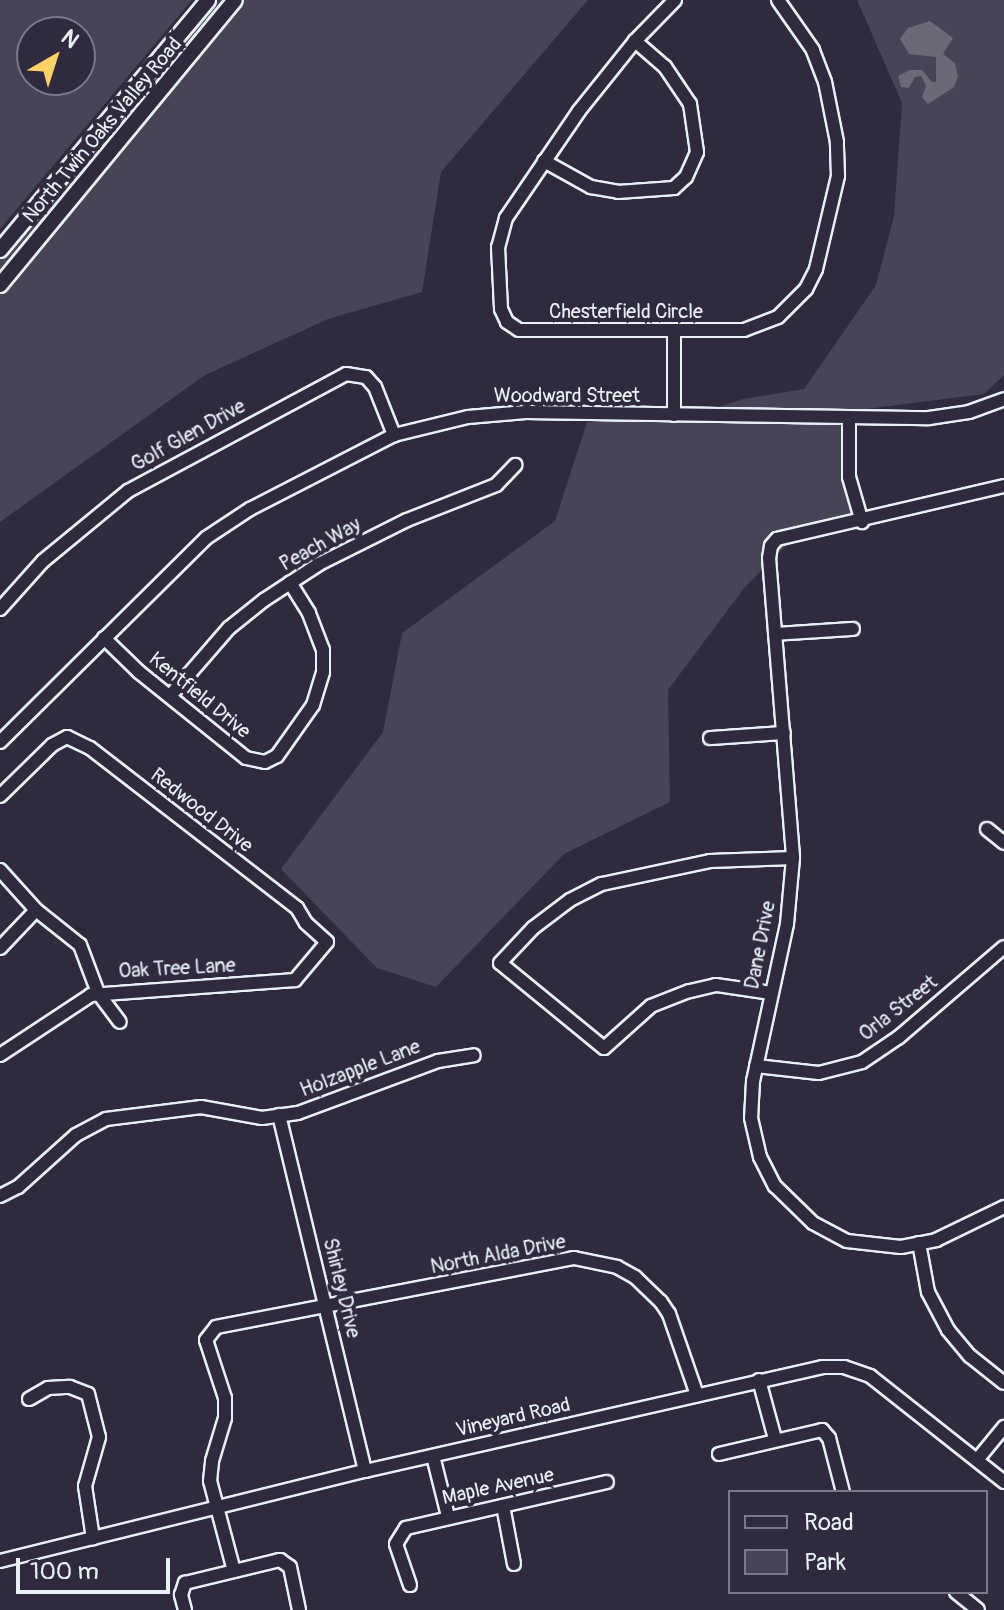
<!DOCTYPE html>
<html>
<head>
<meta charset="utf-8">
<style>
	body { margin:0 }
	#map { position:relative; width:1004px; height:1610px; overflow:hidden; background:#2f2a3d; font-family:Pangolin,sans-serif }
	div>[style] { position:absolute }
	[style*='--x'] { left:calc(var(--x)*1px); top:calc(var(--y)*1px); width:calc(var(--w)*1px); rotate:calc(var(--a)*1deg) }
	.green>* { inset:0; background:#464455 }
	.water>* { inset:0; background:#696978 }
	.roads { filter:drop-shadow(2px 0 #e8f1f8) drop-shadow(-2px 0 #e8f1f8) drop-shadow(0 2px #e8f1f8) drop-shadow(0 -2px #e8f1f8) }
	.minor>* { height:12px; margin:-6px; padding:0 6px; transform-origin:6px; border-radius:6px; background:#2f2a3d }
	.major>* { height:14px; margin:-7px; padding:0 7px; transform-origin:7px; border-radius:7px; background:#2f2a3d }
	span { translate:-50% -50%; white-space:nowrap; text-align:center; line-height:1.15; -webkit-text-stroke:8px #2f2a3d; paint-order:stroke }
	.street-label { font-size:20px; color:#e8f1f8 }
	.legend { position:absolute; left:728px; top:1490px; width:260px; height:104px; box-sizing:border-box; background:#2f2a3d; border:2px solid #797a88; margin:0; padding:10px 14px; list-style:none; font-size:24px; color:#e8f1f8 }
	.legend li { display:flex; align-items:center; gap:16px; height:40px }
	.legend b { width:40px; border:2px solid #797a88 }
	.north { position:absolute; left:16px; top:16px; width:80px; height:80px; box-sizing:border-box; background:#2f2a3d; border:2px solid #797a88; border-radius:50%; rotate:39deg; font-size:22px; font-weight:700; line-height:32px; text-align:center; color:#e8f1f8 }
	.north::after { content:''; display:block; margin:auto; width:28px; height:36px; background:#ffd166; clip-path:polygon(50% 0,100% 100%,50% 72%,0 100%) }
	.scale { position:absolute; left:16px; top:1558px; width:154px; height:36px; box-sizing:border-box; border:4px solid #e8f1f8; border-top:0; padding-left:10px; font-size:24px; line-height:28px; white-space:nowrap; color:#e8f1f8; -webkit-text-stroke:6px #2f2a3d; paint-order:stroke }
</style>
</head>
<body>
<div id="map">
	<div class="green">
		<div style="clip-path:polygon(evenodd,0 0,192px 0,0 229px,0 0,32px 32px,80px 32px,80px 80px,32px 80px,32px 32px)"></div>
		<div style="clip-path:polygon(199px 0,588px 0,441px 172px,422px 292px,328px 319px,205px 375px,0 522px,0 249px)"></div>
		<div style="clip-path:polygon(857px 0,1004px 0,1004px 375px,984px 394px,811px 416px,849px 417px,849px 468px,861px 521px,795px 537px,745px 587px,668px 690px,670px 802px,564px 854px,436px 987px,377px 968px,281px 869px,383px 732px,402px 633px,555px 521px,587px 422px,692px 416px,743px 399px,804px 389px,876px 285px,894px 216px,902px 103px)"></div>
	</div>
	<div class="water">
		<div style="clip-path:polygon(930px 21px,953px 38px,943px 54px,955px 63px,958px 77px,954px 87px,928px 104px,922px 97px,926px 86px,921px 76px,915px 77px,909px 88px,901px 87px,898px 76px,910px 70px,922px 70px,932px 82px,936px 82px,936px 57px,909px 54px,900px 39px,908px 28px)"></div>
	</div>
	<div class="roads">
		<div class="minor">
			<div style="--x:675;--y:0;--w:57;--a:134.3"></div>
			<div style="--x:635;--y:41;--w:90;--a:128.7"></div>
			<div style="--x:579;--y:111;--w:130;--a:124.3"></div>
			<div style="--x:506;--y:218;--w:30;--a:105"></div>
			<div style="--x:498;--y:247;--w:62;--a:87.2"></div>
			<div style="--x:501;--y:309;--w:14;--a:65"></div>
			<div style="--x:507;--y:322;--w:14;--a:34"></div>
			<div style="--x:519;--y:330;--w:225;--a:0"></div>
			<div style="--x:744;--y:330;--w:36;--a:-21"></div>
			<div style="--x:778;--y:317;--w:40;--a:-45"></div>
			<div style="--x:806;--y:289;--w:22;--a:-63"></div>
			<div style="--x:816;--y:269;--w:96;--a:-76.7"></div>
			<div style="--x:838;--y:176;--w:34;--a:-92"></div>
			<div style="--x:837;--y:142;--w:61;--a:-101.3"></div>
			<div style="--x:825;--y:82;--w:34;--a:-111"></div>
			<div style="--x:813;--y:50;--w:61;--a:-125"></div>
			<div style="--x:544;--y:161;--w:54;--a:29"></div>
			<div style="--x:591;--y:187;--w:27;--a:10"></div>
			<div style="--x:618;--y:192;--w:56;--a:-4.1"></div>
			<div style="--x:674;--y:188;--w:16;--a:-43"></div>
			<div style="--x:686;--y:177;--w:27;--a:-66"></div>
			<div style="--x:697;--y:152;--w:49;--a:-98.3"></div>
			<div style="--x:690;--y:104;--w:45;--a:-124"></div>
			<div style="--x:665;--y:67;--w:40;--a:-139"></div>
			<div style="--x:674;--y:415;--w:83;--a:-90"></div>
			<div style="--x:849;--y:418;--w:59;--a:90"></div>
			<div style="--x:849;--y:477;--w:47;--a:73.9"></div>
			<div style="--x:1004;--y:486;--w:233;--a:166.9"></div>
			<div style="--x:777;--y:539;--w:9;--a:131"></div>
			<div style="--x:771;--y:546;--w:12;--a:99"></div>
			<div style="--x:769;--y:558;--w:301;--a:85.4"></div>
			<div style="--x:793;--y:858;--w:66;--a:95.2"></div>
			<div style="--x:787;--y:924;--w:161;--a:102.2"></div>
			<div style="--x:753;--y:1081;--w:37;--a:93"></div>
			<div style="--x:751;--y:1118;--w:40;--a:77"></div>
			<div style="--x:760;--y:1157;--w:33;--a:63"></div>
			<div style="--x:775;--y:1186;--w:53;--a:44.2"></div>
			<div style="--x:813;--y:1223;--w:38;--a:28"></div>
			<div style="--x:847;--y:1241;--w:54;--a:6.3"></div>
			<div style="--x:901;--y:1247;--w:36;--a:-11"></div>
			<div style="--x:936;--y:1240;--w:76;--a:-25.9"></div>
			<div style="--x:0;--y:609;--w:64;--a:-48.1"></div>
			<div style="--x:43;--y:561;--w:110;--a:-39.5"></div>
			<div style="--x:128;--y:491;--w:247;--a:-28.2"></div>
			<div style="--x:346;--y:374;--w:20;--a:9"></div>
			<div style="--x:366;--y:377;--w:13;--a:48"></div>
			<div style="--x:375;--y:387;--w:52;--a:68.4"></div>
			<div style="--x:775;--y:634;--w:78;--a:-3.7"></div>
			<div style="--x:104;--y:638;--w:49;--a:44.2"></div>
			<div style="--x:139;--y:672;--w:137;--a:38.8"></div>
			<div style="--x:246;--y:758;--w:19;--a:12"></div>
			<div style="--x:265;--y:762;--w:13;--a:-27"></div>
			<div style="--x:277;--y:756;--w:62;--a:-54.8"></div>
			<div style="--x:313;--y:705;--w:34;--a:-73"></div>
			<div style="--x:323;--y:672;--w:22;--a:-90"></div>
			<div style="--x:323;--y:650;--w:40;--a:-111"></div>
			<div style="--x:309;--y:613;--w:36;--a:-122"></div>
			<div style="--x:170;--y:696;--w:90;--a:-49.1"></div>
			<div style="--x:229;--y:628;--w:45;--a:-38.7"></div>
			<div style="--x:264;--y:600;--w:66;--a:-33.2"></div>
			<div style="--x:319;--y:564;--w:98;--a:-26.6"></div>
			<div style="--x:407;--y:520;--w:96;--a:-21.5"></div>
			<div style="--x:496;--y:485;--w:28;--a:-46"></div>
			<div style="--x:710;--y:738;--w:74;--a:-3.9"></div>
			<div style="--x:0;--y:742;--w:290;--a:-44.7"></div>
			<div style="--x:206;--y:538;--w:53;--a:-33.4"></div>
			<div style="--x:250;--y:509;--w:162;--a:-27.2"></div>
			<div style="--x:394;--y:435;--w:76;--a:-13.7"></div>
			<div style="--x:468;--y:417;--w:58;--a:-4.9"></div>
			<div style="--x:526;--y:412;--w:403;--a:0.9"></div>
			<div style="--x:929;--y:418;--w:40;--a:-8.5"></div>
			<div style="--x:969;--y:412;--w:37;--a:-20"></div>
			<div style="--x:0;--y:796;--w:73;--a:-44.4"></div>
			<div style="--x:52;--y:745;--w:17;--a:-28"></div>
			<div style="--x:67;--y:737;--w:25;--a:26"></div>
			<div style="--x:90;--y:748;--w:262;--a:37.7"></div>
			<div style="--x:297;--y:908;--w:17;--a:59"></div>
			<div style="--x:306;--y:923;--w:28;--a:42"></div>
			<div style="--x:327;--y:942;--w:50;--a:130.1"></div>
			<div style="--x:295;--y:980;--w:205;--a:175.8"></div>
			<div style="--x:91;--y:995;--w:109;--a:146.6"></div>
			<div style="--x:987;--y:829;--w:22;--a:39"></div>
			<div style="--x:0;--y:870;--w:54;--a:48"></div>
			<div style="--x:36;--y:910;--w:56;--a:38.5"></div>
			<div style="--x:80;--y:945;--w:51;--a:69.4"></div>
			<div style="--x:98;--y:993;--w:36;--a:53"></div>
			<div style="--x:0;--y:948;--w:52;--a:-46.5"></div>
			<div style="--x:771;--y:993;--w:56;--a:-171.7"></div>
			<div style="--x:716;--y:985;--w:28;--a:167"></div>
			<div style="--x:689;--y:991;--w:41;--a:158.5"></div>
			<div style="--x:651;--y:1006;--w:63;--a:138.2"></div>
			<div style="--x:604;--y:1048;--w:134;--a:-140.7"></div>
			<div style="--x:500;--y:963;--w:48;--a:-46.7"></div>
			<div style="--x:533;--y:928;--w:46;--a:-37.1"></div>
			<div style="--x:570;--y:900;--w:36;--a:-27"></div>
			<div style="--x:602;--y:884;--w:110;--a:-12"></div>
			<div style="--x:710;--y:861;--w:83;--a:-2.1"></div>
			<div style="--x:756;--y:1066;--w:63;--a:6.3"></div>
			<div style="--x:819;--y:1073;--w:44;--a:-14.3"></div>
			<div style="--x:862;--y:1062;--w:45;--a:-34"></div>
			<div style="--x:899;--y:1037;--w:138;--a:-40.6"></div>
			<div style="--x:279;--y:1115;--w:366;--a:76.4"></div>
			<div style="--x:0;--y:1196;--w:20;--a:-27"></div>
			<div style="--x:18;--y:1187;--w:78;--a:-41.9"></div>
			<div style="--x:76;--y:1135;--w:34;--a:-28"></div>
			<div style="--x:106;--y:1119;--w:96;--a:-7.2"></div>
			<div style="--x:201;--y:1107;--w:62;--a:10.2"></div>
			<div style="--x:262;--y:1118;--w:36;--a:-8"></div>
			<div style="--x:298;--y:1113;--w:149;--a:-20.4"></div>
			<div style="--x:438;--y:1061;--w:36;--a:-9"></div>
			<div style="--x:919;--y:1243;--w:50;--a:79.6"></div>
			<div style="--x:928;--y:1292;--w:43;--a:62.2"></div>
			<div style="--x:948;--y:1330;--w:34;--a:50"></div>
			<div style="--x:970;--y:1356;--w:43;--a:38.5"></div>
			<div style="--x:759;--y:1380;--w:61;--a:74.8"></div>
			<div style="--x:29;--y:1399;--w:22;--a:-30"></div>
			<div style="--x:48;--y:1388;--w:22;--a:-3"></div>
			<div style="--x:70;--y:1387;--w:19;--a:21"></div>
			<div style="--x:88;--y:1394;--w:44;--a:75.7"></div>
			<div style="--x:99;--y:1437;--w:51;--a:105.9"></div>
			<div style="--x:85;--y:1486;--w:53;--a:81.3"></div>
			<div style="--x:719;--y:1454;--w:106;--a:-13.1"></div>
			<div style="--x:822;--y:1430;--w:11;--a:49"></div>
			<div style="--x:829;--y:1438;--w:56;--a:75.5"></div>
			<div style="--x:433;--y:1456;--w:62;--a:76"></div>
			<div style="--x:977;--y:1460;--w:43;--a:-50.7"></div>
			<div style="--x:503;--y:1506;--w:59;--a:79.3"></div>
			<div style="--x:0;--y:1561;--w:376;--a:-13.9"></div>
			<div style="--x:365;--y:1471;--w:469;--a:-12.8"></div>
			<div style="--x:822;--y:1367;--w:22;--a:0"></div>
			<div style="--x:844;--y:1367;--w:28;--a:19"></div>
			<div style="--x:870;--y:1376;--w:171;--a:38.3"></div>
			<div style="--x:234;--y:1571;--w:93;--a:-104.9"></div>
			<div style="--x:210;--y:1481;--w:20;--a:-84"></div>
			<div style="--x:212;--y:1461;--w:45;--a:-73.2"></div>
			<div style="--x:225;--y:1418;--w:20;--a:-90"></div>
			<div style="--x:225;--y:1398;--w:61;--a:-108.1"></div>
			<div style="--x:206;--y:1340;--w:16;--a:-52"></div>
			<div style="--x:216;--y:1327;--w:365;--a:-10.9"></div>
			<div style="--x:574;--y:1258;--w:44;--a:11.8"></div>
			<div style="--x:617;--y:1267;--w:21;--a:29"></div>
			<div style="--x:635;--y:1277;--w:36;--a:44"></div>
			<div style="--x:661;--y:1302;--w:14;--a:56"></div>
			<div style="--x:669;--y:1314;--w:86;--a:70.9"></div>
			<div style="--x:410;--y:1585;--w:43;--a:-108.9"></div>
			<div style="--x:396;--y:1544;--w:19;--a:-58"></div>
			<div style="--x:406;--y:1528;--w:206;--a:-12.9"></div>
			<div style="--x:956;--y:1592;--w:28;--a:39"></div>
			<div style="--x:185;--y:1610;--w:16;--a:-105"></div>
			<div style="--x:181;--y:1595;--w:13;--a:-72"></div>
			<div style="--x:185;--y:1583;--w:98;--a:-13.6"></div>
			<div style="--x:280;--y:1560;--w:12;--a:35"></div>
			<div style="--x:290;--y:1567;--w:44;--a:78.2"></div>
		</div>
		<div class="major">
			<div style="--x:0;--y:250;--w:325;--a:-50.2"></div>
			<div style="--x:0;--y:285;--w:369;--a:-50.5"></div>
		</div>
	</div>
	<div class="street-label">
		<span style="left:102px;top:130px;rotate:-50deg">North Twin Oaks Valley Road</span>
		<span style="left:626px;top:311px">Chesterfield Circle</span>
		<span style="left:567px;top:395px">Woodward Street</span>
		<span style="left:188px;top:435px;rotate:-29deg">Golf Glen Drive</span>
		<span style="left:320px;top:544px;rotate:-29deg">Peach Way</span>
		<span style="left:200px;top:695px;rotate:39deg">Kentfield Drive</span>
		<span style="left:202px;top:810px;rotate:38deg">Redwood Drive</span>
		<span style="left:760px;top:945px;rotate:-79deg">Dane Drive</span>
		<span style="left:177px;top:968px;rotate:-3deg">Oak Tree Lane</span>
		<span style="left:898px;top:1008px;rotate:-38deg">Orla Street</span>
		<span style="left:360px;top:1068px;rotate:-21deg">Holzapple Lane</span>
		<span style="left:498px;top:1254px;rotate:-11deg">North Alda Drive</span>
		<span style="left:342px;top:1288px;rotate:76deg">Shirley Drive</span>
		<span style="left:513px;top:1417px;rotate:-13deg">Vineyard Road</span>
		<span style="left:498px;top:1486px;rotate:-12deg">Maple Avenue</span>
	</div>
	<ul class="legend">
	<li><b style="height:10px;background:#2f2a3d"></b>Road</li>
	<li><b style="height:22px;background:#464455"></b>Park</li>
	</ul>
	<div class="north">N</div>
	<div class="scale">100 m</div>
</div>
</body>
</html>
